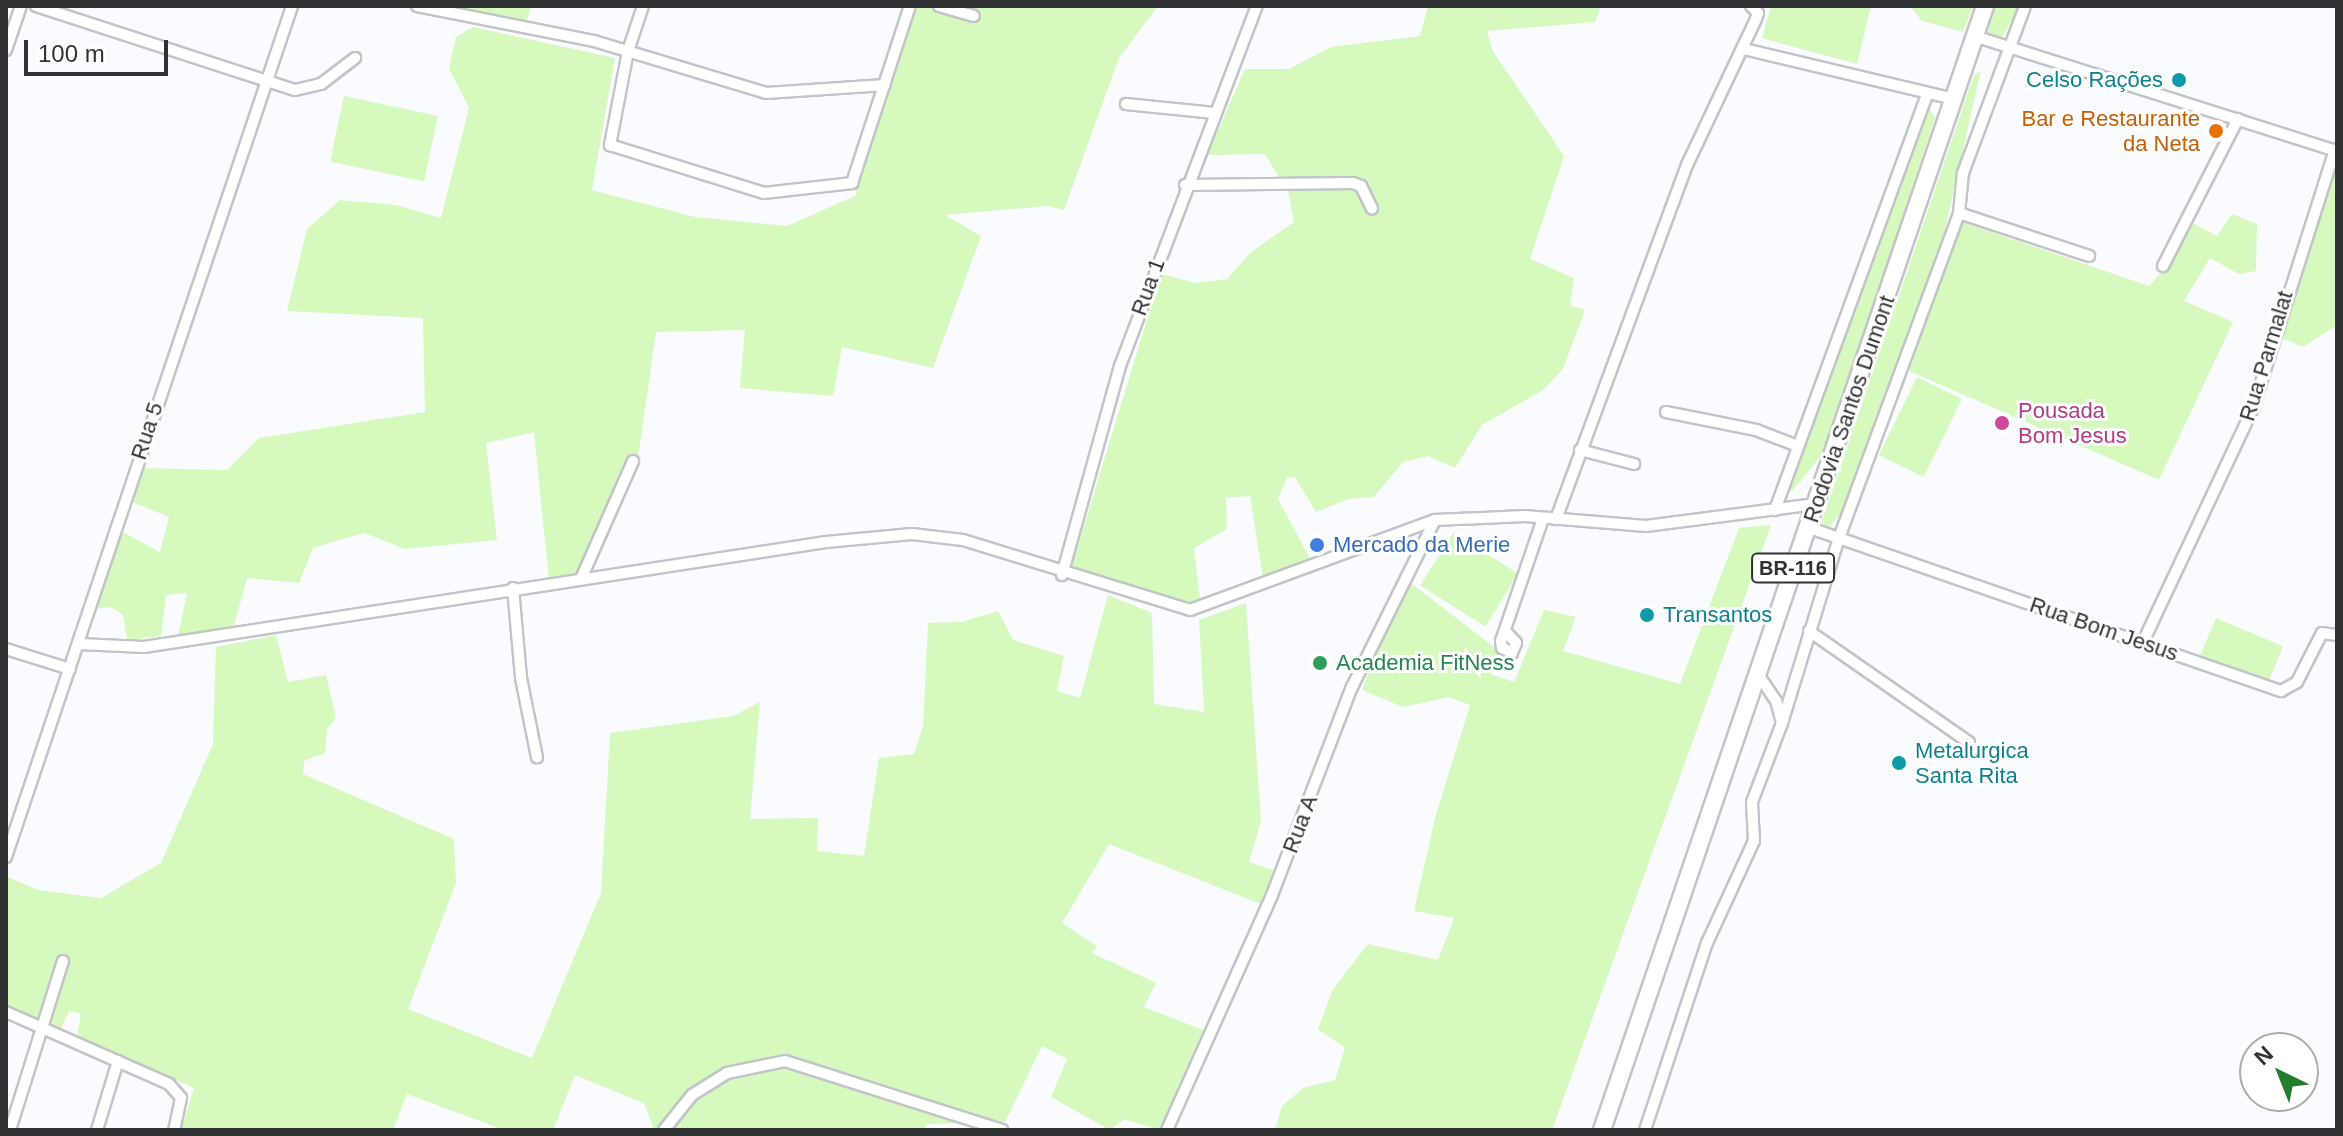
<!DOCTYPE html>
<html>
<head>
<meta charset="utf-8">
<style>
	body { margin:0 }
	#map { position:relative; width:2343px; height:1136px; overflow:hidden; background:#f9fbff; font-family:Helvetica,sans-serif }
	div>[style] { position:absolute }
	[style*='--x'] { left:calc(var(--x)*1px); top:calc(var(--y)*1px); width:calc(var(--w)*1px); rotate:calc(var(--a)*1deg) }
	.green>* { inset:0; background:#d6f9bd; transform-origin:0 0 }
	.roads { filter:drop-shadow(2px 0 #c2c4c9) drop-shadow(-2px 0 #c2c4c9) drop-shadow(0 2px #c2c4c9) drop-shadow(0 -2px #c2c4c9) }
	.minor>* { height:10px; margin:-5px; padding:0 5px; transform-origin:5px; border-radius:5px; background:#fff }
	.trunk>* { height:16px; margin:-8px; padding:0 8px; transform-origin:8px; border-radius:8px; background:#fff }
	.dots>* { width:22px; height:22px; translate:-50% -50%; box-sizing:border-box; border:4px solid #fff; border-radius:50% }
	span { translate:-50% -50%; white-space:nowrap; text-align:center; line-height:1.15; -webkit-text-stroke:6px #fff; paint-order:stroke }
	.shield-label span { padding:2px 6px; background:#fff; border:2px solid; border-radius:6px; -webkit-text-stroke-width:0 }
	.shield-label { font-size:20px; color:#313234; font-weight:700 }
	.culture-label { font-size:22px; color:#0d838f }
	.right { translate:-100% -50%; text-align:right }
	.left { translate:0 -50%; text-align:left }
	.food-label { font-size:22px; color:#c56008 }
	.street-label { font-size:22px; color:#313234 }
	.hotel-label { font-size:22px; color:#b23c85 }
	.shop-label { font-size:22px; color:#366cbe }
	.leisure-label { font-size:22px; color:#27864d }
	.frame { position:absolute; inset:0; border:8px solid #313234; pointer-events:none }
	.north { position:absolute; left:2239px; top:1032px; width:80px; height:80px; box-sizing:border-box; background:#fff; border:2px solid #adadae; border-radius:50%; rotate:317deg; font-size:22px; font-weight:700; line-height:32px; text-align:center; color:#313234 }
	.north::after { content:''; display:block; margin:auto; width:28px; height:36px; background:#227e2d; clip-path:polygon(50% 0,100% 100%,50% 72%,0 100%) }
	.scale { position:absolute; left:24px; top:40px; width:144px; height:36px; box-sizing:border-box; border:4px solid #313234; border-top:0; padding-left:10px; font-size:24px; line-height:28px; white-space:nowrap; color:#313234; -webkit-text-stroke:6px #fff; paint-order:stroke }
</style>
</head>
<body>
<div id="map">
	<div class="green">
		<div style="clip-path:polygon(418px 6px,531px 6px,525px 27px)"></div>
		<div style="clip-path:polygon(910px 6px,1158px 6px,1119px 58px,1064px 210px,1048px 206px,945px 215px,981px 236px,933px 368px,842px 347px,833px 396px,740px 388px,745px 330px,656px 332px,639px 451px,581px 573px,549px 580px,534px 432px,486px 443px,497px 540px,404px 549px,365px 533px,342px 539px,313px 548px,299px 583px,247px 578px,234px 626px,178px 636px,187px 593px,166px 595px,161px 636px,127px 640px,123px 615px,111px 607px,95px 609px,121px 531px,160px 552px,169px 517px,132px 502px,142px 468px,227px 470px,259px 438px,425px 412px,423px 318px,287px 311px,307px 229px,340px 200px,396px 205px,441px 218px,469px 108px,449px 68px,456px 37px,473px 27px,615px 58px,592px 190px,695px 217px,787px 226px,855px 196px)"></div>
		<div style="clip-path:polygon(1428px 6px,1601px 6px,1595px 22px,1487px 31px,1492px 50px,1564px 156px,1530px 259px,1574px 278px,1570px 305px,1585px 310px,1563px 369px,1543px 390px,1482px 425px,1455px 468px,1428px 456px,1403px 462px,1374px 497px,1348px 499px,1316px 512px,1295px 477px,1287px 478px,1278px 499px,1312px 562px,1263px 579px,1250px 496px,1226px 498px,1227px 529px,1194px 548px,1200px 600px,1187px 604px,1074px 573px,1071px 568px,1161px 274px,1196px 283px,1227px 279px,1251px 252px,1294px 222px,1289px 194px,1265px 154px,1207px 155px,1245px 69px,1289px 69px,1331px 47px,1420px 36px)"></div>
		<div style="clip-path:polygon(1771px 6px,1871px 6px,1857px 64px,1762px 38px)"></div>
		<div style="clip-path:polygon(1910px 6px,1973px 6px,1963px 32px,1922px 21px)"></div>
		<div style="clip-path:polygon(1996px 6px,2020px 6px,1999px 42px,1985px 38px)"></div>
		<div style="clip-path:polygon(1981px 71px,1944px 233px,1860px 474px,1845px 508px,1826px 531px,1820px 527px,1974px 75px)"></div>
		<div style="left:344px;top:96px;width:96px;height:67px;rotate:12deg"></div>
		<div style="clip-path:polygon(1928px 105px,1935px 118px,1825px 451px,1792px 491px,1787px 489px)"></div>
		<div style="clip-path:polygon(2335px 161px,2337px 325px,2303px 347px,2277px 336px)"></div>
		<div style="clip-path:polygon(2232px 214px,2257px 224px,2256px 271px,2239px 274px,2210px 258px,2184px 301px,2233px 322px,2159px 480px,1909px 371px,1962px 222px,2149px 286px,2166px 267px,2189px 221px,2217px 236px)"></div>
		<div style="left:1917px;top:377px;width:50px;height:87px;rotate:26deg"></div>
		<div style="clip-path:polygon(1771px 525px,1552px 1130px,1275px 1130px,1282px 1106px,1303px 1088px,1335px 1080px,1345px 1048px,1318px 1029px,1333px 989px,1368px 944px,1438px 960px,1454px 918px,1414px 911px,1435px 818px,1470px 705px,1449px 697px,1403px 707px,1362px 690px,1389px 619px,1412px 584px,1499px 651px,1490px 674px,1514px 682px,1544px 610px,1576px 617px,1563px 651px,1680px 684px,1739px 528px)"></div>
		<div style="left:1453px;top:533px;width:77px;height:62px;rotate:32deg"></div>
		<div style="clip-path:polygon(1108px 595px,1152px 613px,1154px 704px,1204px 712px,1199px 620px,1246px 603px,1261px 821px,1249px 862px,1275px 871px,1263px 905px,1109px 844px,1062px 923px,1097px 946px,1092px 953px,1156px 983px,1144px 1007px,1203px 1030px,1159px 1130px,1124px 1119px,1110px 1130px,1051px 1097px,1067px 1059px,1042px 1046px,1005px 1122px,927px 1124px,924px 1130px,654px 1130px,644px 1103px,575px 1075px,553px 1130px,504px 1130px,407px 1094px,393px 1130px,181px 1130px,194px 1088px,77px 1036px,81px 1014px,69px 1011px,60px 1031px,6px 1006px,8px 877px,38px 890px,101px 898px,161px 863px,213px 744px,216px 647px,276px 635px,288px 682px,326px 675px,336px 718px,327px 729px,325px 753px,304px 761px,303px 774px,454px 839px,456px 883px,408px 1009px,532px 1058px,601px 893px,610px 733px,733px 716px,760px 702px,750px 819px,818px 818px,817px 851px,864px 856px,879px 758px,914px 754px,923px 727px,928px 623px,961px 622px,998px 611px,1013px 640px,1064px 656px,1057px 691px,1080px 698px)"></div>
		<div style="left:2216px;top:618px;width:73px;height:42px;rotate:23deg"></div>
	</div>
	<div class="roads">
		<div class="minor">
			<div style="--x:36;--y:6;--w:272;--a:18"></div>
			<div style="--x:295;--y:90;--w:27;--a:-13"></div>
			<div style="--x:321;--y:84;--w:43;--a:-37.4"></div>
			<div style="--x:417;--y:6;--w:180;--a:11.2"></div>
			<div style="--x:594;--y:41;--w:180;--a:16.8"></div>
			<div style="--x:766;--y:93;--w:119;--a:-3.8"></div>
			<div style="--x:643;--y:6;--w:47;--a:108.4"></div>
			<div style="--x:628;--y:51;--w:96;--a:100.8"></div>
			<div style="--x:610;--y:145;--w:161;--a:17.3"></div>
			<div style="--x:764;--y:193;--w:89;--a:-6.5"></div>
			<div style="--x:852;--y:183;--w:186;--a:-71.9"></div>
			<div style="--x:939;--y:6;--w:36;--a:16"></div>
			<div style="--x:1974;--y:36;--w:381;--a:17.6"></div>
			<div style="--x:1744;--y:49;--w:216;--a:13.4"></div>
			<div style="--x:6;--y:50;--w:46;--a:-71.2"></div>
			<div style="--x:1126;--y:104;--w:89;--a:5.8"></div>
			<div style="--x:1185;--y:185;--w:168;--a:-0.7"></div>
			<div style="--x:1353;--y:183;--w:9;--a:21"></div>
			<div style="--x:1361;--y:186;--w:25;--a:64"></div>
			<div style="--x:1959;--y:213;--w:137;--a:18.3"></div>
			<div style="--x:2163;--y:266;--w:165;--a:-63"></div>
			<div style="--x:1666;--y:412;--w:92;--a:11.3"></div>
			<div style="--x:1756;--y:430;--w:45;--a:20.9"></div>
			<div style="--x:1580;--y:450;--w:56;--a:14.5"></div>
			<div style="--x:1775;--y:510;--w:442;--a:-69.9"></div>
			<div style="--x:1556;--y:519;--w:377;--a:-69.7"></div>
			<div style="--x:1687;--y:165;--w:161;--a:-64.7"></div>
			<div style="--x:1756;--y:19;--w:6;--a:-72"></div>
			<div style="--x:1758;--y:13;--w:10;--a:-135"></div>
			<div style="--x:1807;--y:527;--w:502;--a:19.09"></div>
			<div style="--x:2281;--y:691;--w:18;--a:-29"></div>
			<div style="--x:2297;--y:682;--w:55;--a:-63"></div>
			<div style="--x:2322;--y:633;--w:15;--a:8"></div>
			<div style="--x:1062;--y:575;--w:217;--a:-74.5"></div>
			<div style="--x:1120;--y:366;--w:385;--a:-69.2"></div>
			<div style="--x:581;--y:579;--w:129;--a:-66.2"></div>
			<div style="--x:513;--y:588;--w:90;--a:84.9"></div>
			<div style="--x:521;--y:678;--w:81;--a:78.6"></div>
			<div style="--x:1505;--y:631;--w:16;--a:47"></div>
			<div style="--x:1516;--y:643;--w:11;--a:112"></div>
			<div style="--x:1512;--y:653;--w:11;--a:-153"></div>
			<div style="--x:1502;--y:648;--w:7;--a:-98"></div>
			<div style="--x:1501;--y:641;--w:130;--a:-71.1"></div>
			<div style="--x:1809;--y:631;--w:195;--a:34.8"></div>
			<div style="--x:2143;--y:642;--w:259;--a:-64.8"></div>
			<div style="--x:2253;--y:408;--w:271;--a:-72.4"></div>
			<div style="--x:79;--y:644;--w:65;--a:2.6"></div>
			<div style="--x:144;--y:647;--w:690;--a:-8.75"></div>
			<div style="--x:826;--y:542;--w:86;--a:-5.3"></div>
			<div style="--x:912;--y:534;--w:51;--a:6.7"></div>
			<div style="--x:963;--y:540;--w:238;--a:17.1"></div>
			<div style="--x:1190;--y:610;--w:261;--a:-20.2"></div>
			<div style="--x:1435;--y:520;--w:90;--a:-2.5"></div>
			<div style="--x:1525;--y:516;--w:121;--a:4.7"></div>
			<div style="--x:1646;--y:526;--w:171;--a:-7.4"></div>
			<div style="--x:6;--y:649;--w:67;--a:17.4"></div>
			<div style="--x:1782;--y:723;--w:194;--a:-72.9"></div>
			<div style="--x:1839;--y:538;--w:346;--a:-69.7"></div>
			<div style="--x:1959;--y:213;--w:40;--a:-84.3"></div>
			<div style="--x:1963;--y:173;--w:178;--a:-69.6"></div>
			<div style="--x:6;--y:857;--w:898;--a:-71.42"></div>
			<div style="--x:6;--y:1012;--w:178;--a:23.8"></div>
			<div style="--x:169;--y:1084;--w:18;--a:49"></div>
			<div style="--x:181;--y:1098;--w:33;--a:102"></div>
			<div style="--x:10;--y:1130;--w:177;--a:-72.6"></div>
			<div style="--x:97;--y:1130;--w:72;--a:-73.1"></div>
			<div style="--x:664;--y:1130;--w:45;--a:-51.3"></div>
			<div style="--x:692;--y:1095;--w:41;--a:-32.2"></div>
			<div style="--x:727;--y:1073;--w:59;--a:-11.7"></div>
			<div style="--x:785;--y:1061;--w:228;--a:17.6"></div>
			<div style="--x:1167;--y:1130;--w:257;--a:-65.9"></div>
			<div style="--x:1272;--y:895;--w:223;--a:-69"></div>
			<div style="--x:1352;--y:687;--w:186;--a:-63.6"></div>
			<div style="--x:1645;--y:1130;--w:197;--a:-71.7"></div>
			<div style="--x:1707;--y:943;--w:112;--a:-65.3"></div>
			<div style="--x:1754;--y:841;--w:39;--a:-93"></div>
			<div style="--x:1752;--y:802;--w:85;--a:-69.2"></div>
			<div style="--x:1782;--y:723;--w:23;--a:-105"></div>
			<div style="--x:1776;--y:701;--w:34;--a:-124"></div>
		</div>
		<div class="trunk">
			<div style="--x:1602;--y:1130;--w:1187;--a:-71.18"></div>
		</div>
	</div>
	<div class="dots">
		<div style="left:2179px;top:80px;background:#0f9aa8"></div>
		<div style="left:2216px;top:131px;background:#e8710a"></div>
		<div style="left:2002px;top:423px;background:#d1479c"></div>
		<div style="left:1317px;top:545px;background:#3f7fe0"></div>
		<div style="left:1647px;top:615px;background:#0f9aa8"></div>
		<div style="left:1320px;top:663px;background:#2e9e5b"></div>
		<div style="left:1899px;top:763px;background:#0f9aa8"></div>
	</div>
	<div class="shield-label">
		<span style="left:1793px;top:568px">BR-116</span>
	</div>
	<div class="culture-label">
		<span class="right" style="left:2163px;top:80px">Celso Rações</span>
		<span class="left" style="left:1663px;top:615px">Transantos</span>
		<span class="left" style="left:1915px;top:763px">Metalurgica<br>Santa Rita</span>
	</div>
	<div class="food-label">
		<span class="right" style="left:2200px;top:131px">Bar e Restaurante<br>da Neta</span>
	</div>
	<div class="street-label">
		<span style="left:1148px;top:287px;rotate:-70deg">Rua 1</span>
		<span style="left:2266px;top:356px;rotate:-73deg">Rua Parmalat</span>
		<span style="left:1849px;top:409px;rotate:-71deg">Rodovia Santos Dumont</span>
		<span style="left:147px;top:431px;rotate:-72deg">Rua 5</span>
		<span style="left:2104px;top:629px;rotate:19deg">Rua Bom Jesus</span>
		<span style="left:1300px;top:824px;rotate:-69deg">Rua A</span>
	</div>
	<div class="hotel-label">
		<span class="left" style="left:2018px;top:423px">Pousada<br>Bom Jesus</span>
	</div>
	<div class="shop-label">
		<span class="left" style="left:1333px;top:545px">Mercado da Merie</span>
	</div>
	<div class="leisure-label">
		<span class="left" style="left:1336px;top:663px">Academia FitNess</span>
	</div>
	<div class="frame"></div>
	<div class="north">N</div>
	<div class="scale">100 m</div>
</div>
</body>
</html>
